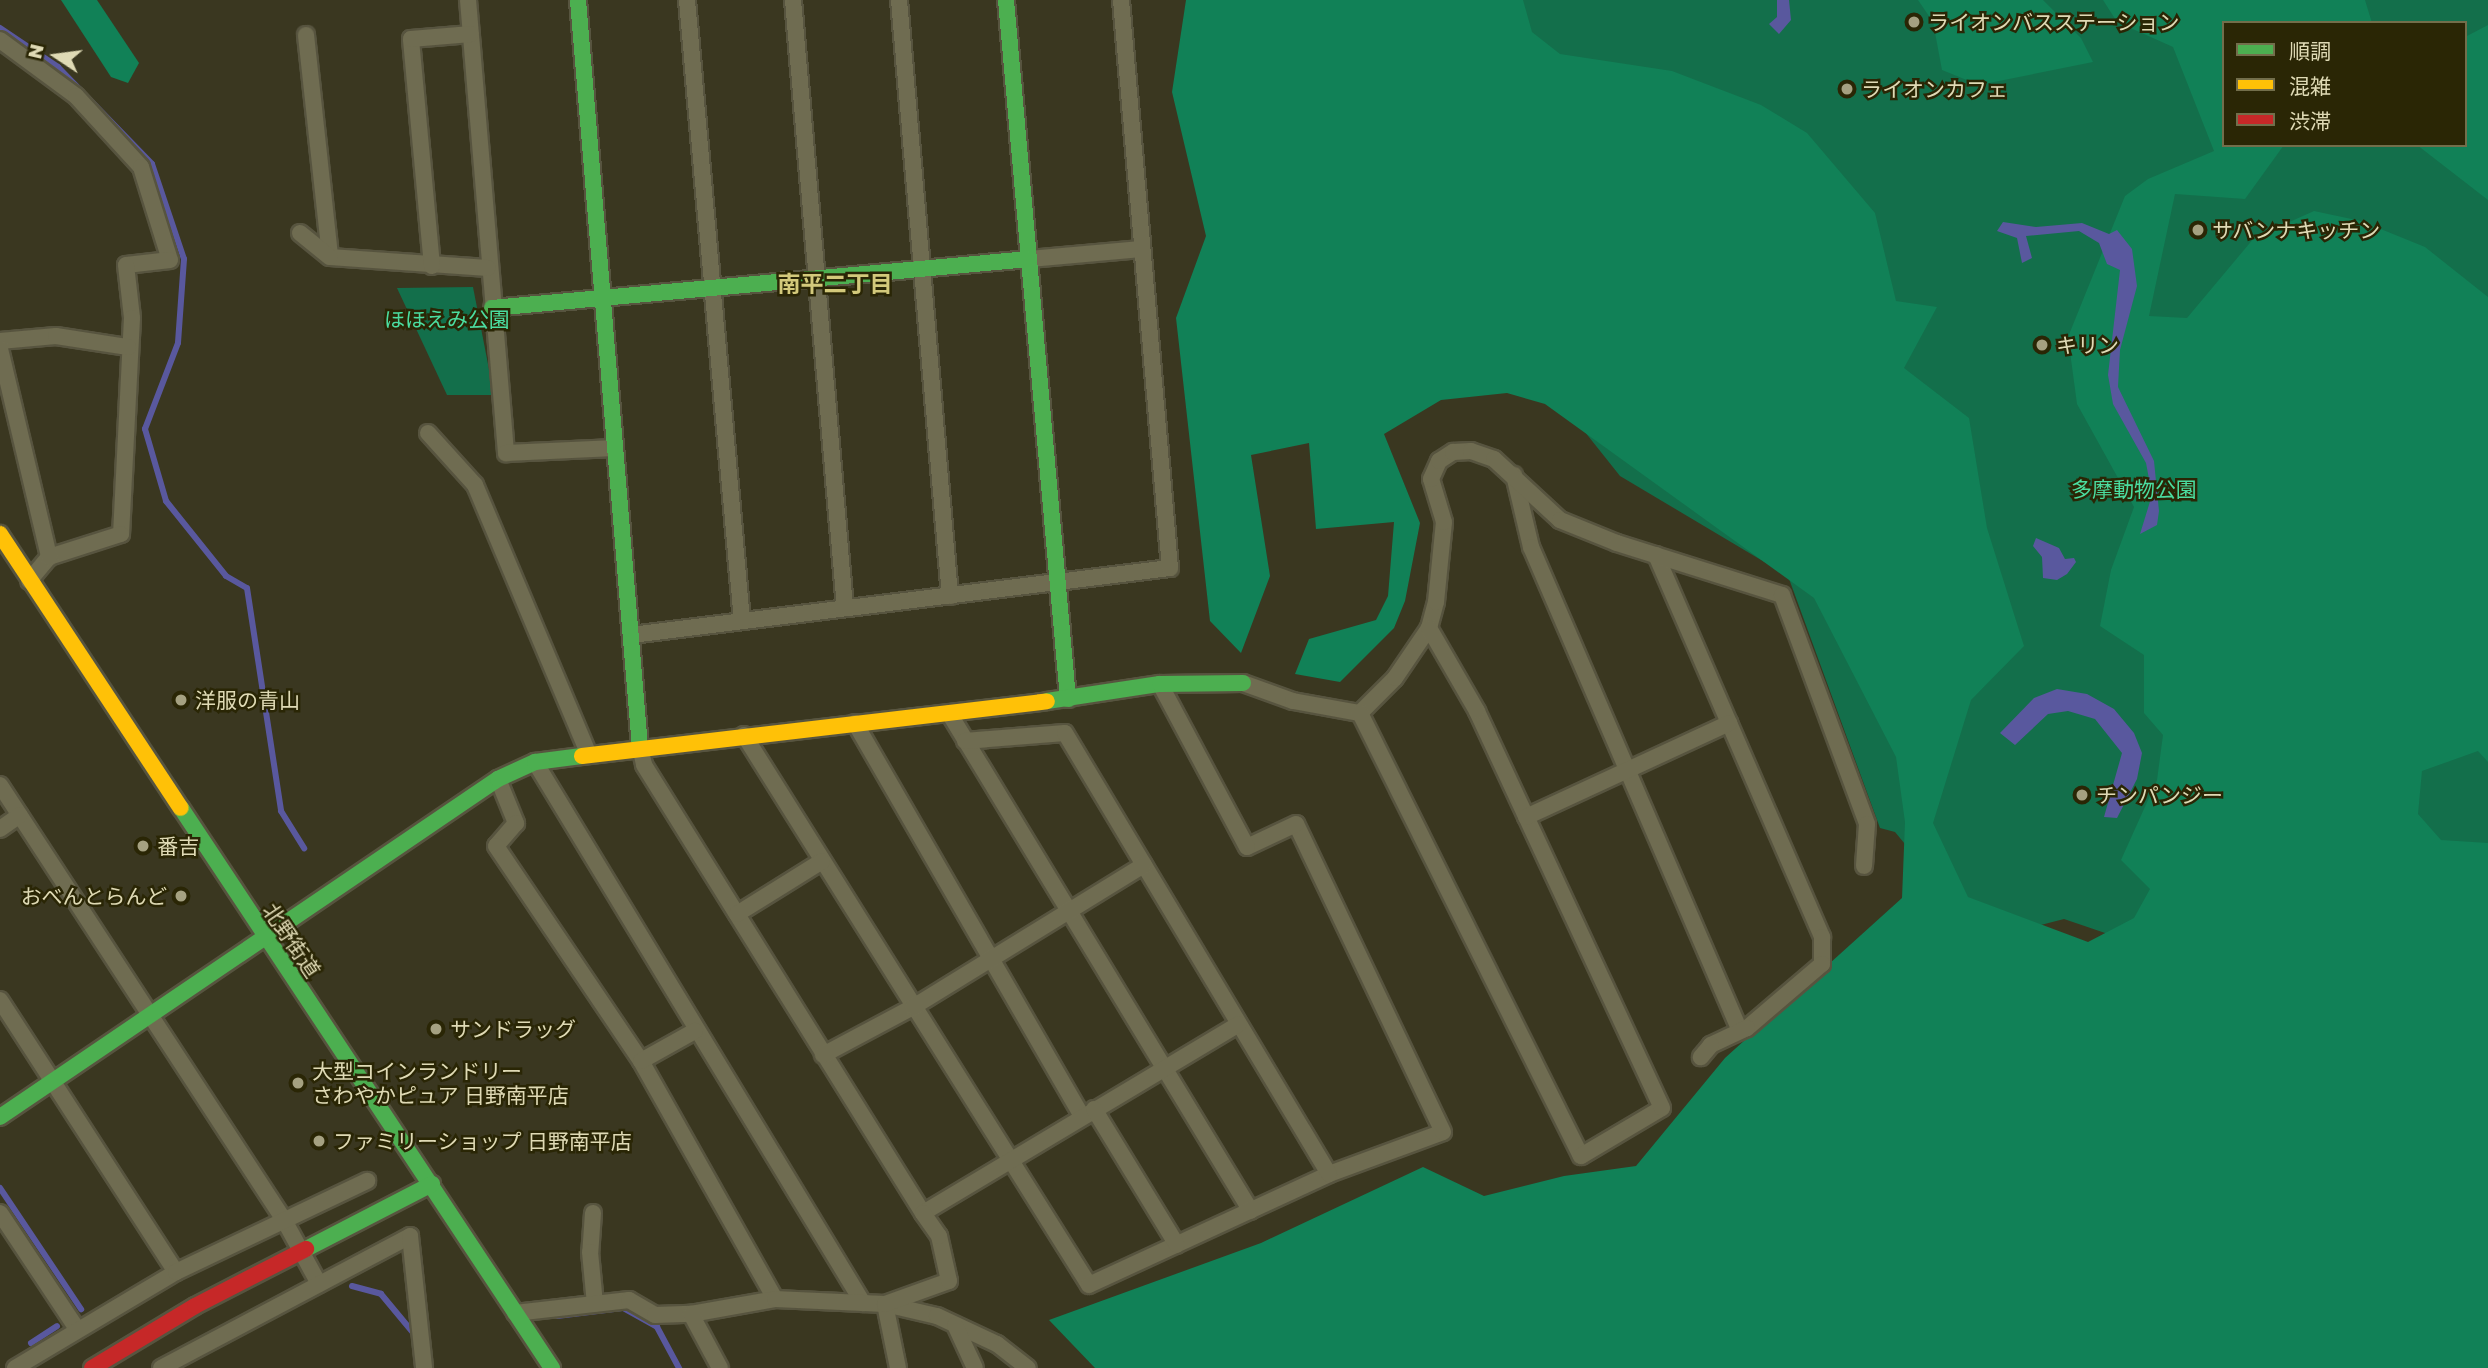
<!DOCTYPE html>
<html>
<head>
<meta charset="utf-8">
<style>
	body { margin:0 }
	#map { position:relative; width:2488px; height:1368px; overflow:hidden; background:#3a3720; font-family:"Golos Text","Noto Sans JP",sans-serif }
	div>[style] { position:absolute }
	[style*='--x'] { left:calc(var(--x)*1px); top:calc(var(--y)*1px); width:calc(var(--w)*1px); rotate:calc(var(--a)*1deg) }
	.green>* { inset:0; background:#136f4b }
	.forest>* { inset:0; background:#118157 }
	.water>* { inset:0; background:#59589e }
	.stream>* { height:6px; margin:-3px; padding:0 3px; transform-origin:3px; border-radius:3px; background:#59589e }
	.roads { filter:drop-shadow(2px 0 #57543f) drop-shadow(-2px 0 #57543f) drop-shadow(0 2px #57543f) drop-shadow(0 -2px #57543f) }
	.street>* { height:16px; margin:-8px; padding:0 8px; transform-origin:8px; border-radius:8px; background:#6f6c51 }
	.fast>* { height:16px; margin:-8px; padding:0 8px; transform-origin:8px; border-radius:8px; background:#4caf50 }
	.slow>* { height:16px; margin:-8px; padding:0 8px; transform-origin:8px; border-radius:8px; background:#ffc107 }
	.jam>* { height:16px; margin:-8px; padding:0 8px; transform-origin:8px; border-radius:8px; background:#c62828 }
	.dots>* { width:19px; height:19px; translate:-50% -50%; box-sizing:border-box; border:4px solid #2a2605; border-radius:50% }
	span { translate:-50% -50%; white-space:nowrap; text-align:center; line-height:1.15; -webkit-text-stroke:5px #2a2605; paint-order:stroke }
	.poi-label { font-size:21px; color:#dfdab5 }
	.left { translate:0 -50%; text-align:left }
	.right { translate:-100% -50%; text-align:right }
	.park-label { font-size:21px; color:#4bdda0 }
	.street-label { font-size:21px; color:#dfdab5 }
	.neighbourhood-label { font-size:23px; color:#d3c97b; font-weight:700 }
	.legend { position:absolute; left:2222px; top:21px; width:245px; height:126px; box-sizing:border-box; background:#2a2605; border:2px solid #726e4b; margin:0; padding:9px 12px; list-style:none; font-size:21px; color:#dfdab5 }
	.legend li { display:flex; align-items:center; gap:14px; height:35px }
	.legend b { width:35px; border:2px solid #726e4b }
	.north { position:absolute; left:21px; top:21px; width:70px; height:70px; -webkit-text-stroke:5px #2a2605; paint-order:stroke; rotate:283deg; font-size:19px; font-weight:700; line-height:28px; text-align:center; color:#dfdab5 }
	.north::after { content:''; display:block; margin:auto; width:24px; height:32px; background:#dfdab5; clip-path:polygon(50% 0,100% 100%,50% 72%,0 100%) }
</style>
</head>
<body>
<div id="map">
	<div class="green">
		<div style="clip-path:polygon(evenodd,1415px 0,2488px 0,2488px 1218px,2152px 949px,2064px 919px,2014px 932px,1924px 867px,1895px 832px,1880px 828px,1788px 576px,1620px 476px,1573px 417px,1415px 0,2224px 23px,2465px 23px,2465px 145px,2224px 145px,2224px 23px)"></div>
		<div style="clip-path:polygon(473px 287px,494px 395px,447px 395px,397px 288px)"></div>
	</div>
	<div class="forest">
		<div style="clip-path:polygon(61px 0,97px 0,139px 63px,128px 83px,111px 77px)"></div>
		<div style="clip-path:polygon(1186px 0,1523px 0,1532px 32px,1560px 54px,1672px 71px,1761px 105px,1807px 133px,1875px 213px,1896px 301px,1937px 307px,1904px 368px,1969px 418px,1987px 528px,2024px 646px,1971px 700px,1933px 823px,1968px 897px,2088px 942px,2134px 918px,2150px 889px,2121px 860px,2157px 780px,2163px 735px,2144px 713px,2144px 655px,2100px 626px,2111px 570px,2134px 507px,2077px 404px,2068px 337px,2125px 196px,2148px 179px,2214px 151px,2173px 47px,2117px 22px,2103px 0,2365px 0,2372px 23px,2224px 23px,2224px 145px,2284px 145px,2245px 199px,2175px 194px,2149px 316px,2187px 318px,2254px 238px,2314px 211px,2361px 221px,2425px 247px,2488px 297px,2488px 762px,2478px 751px,2422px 771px,2418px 814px,2441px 840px,2488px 843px,2488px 1368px,1095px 1368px,1049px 1320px,1261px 1243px,1423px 1167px,1484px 1196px,1564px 1176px,1636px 1166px,1725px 1058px,1902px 898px,1905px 822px,1896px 757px,1814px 598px,1545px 404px,1507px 393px,1441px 400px,1384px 434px,1420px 523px,1405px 601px,1394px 628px,1340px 682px,1295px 674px,1309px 639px,1376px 620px,1388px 596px,1394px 522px,1316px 529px,1309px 443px,1251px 455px,1270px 576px,1241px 653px,1210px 621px,1176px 318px,1206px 236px,1172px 92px)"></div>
		<div style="clip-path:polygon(1918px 0,2043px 0,2081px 38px,2093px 62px,1979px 85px,1942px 70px,1933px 22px)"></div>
		<div style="clip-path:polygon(2488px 25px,2488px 200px,2417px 145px,2465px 145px,2465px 37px)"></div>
	</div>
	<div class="water">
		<div style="clip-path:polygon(1777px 0,1789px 0,1791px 20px,1779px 34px,1769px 24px,1777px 17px)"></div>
		<div style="clip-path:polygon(2003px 222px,2036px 227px,2082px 223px,2109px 234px,2117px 230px,2132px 249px,2137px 286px,2120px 350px,2118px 387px,2154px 461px,2159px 511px,2157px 525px,2140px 534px,2152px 495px,2146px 463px,2113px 404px,2108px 375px,2120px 270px,2107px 264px,2099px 243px,2079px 231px,2026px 236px,2032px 258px,2022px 263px,2017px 238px,1997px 231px)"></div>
		<div style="clip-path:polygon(2036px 538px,2059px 548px,2065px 559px,2074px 558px,2076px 562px,2067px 574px,2057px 580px,2043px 578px,2042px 557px,2033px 546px)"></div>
		<div style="clip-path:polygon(2057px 689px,2087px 694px,2114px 709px,2134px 733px,2142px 753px,2137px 779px,2117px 818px,2104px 817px,2122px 753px,2095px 719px,2068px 711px,2048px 714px,2015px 745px,2000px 733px,2034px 698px)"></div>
	</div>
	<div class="stream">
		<div style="--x:0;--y:28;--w:70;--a:33.9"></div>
		<div style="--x:58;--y:67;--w:135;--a:45.9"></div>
		<div style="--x:152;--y:164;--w:100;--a:71.4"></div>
		<div style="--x:184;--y:259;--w:84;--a:94.1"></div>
		<div style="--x:178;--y:343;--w:92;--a:111"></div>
		<div style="--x:145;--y:429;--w:75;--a:73.7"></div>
		<div style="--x:166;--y:501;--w:96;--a:51.3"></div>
		<div style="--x:226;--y:576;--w:24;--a:30"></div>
		<div style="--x:247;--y:588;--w:226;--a:81.3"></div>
		<div style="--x:281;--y:811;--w:44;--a:58.1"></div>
		<div style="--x:0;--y:1188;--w:146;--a:56.2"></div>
		<div style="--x:352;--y:1286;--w:30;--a:15"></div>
		<div style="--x:381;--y:1294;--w:53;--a:50.3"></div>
		<div style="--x:557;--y:1316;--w:66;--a:-6.9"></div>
		<div style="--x:623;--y:1308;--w:39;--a:29"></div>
		<div style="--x:657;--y:1327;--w:47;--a:61.8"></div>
		<div style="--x:31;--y:1343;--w:31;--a:-33"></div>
	</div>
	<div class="roads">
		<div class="street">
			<div style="--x:468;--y:0;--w:455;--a:85.2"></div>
			<div style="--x:506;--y:453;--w:109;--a:-2.6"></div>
			<div style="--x:687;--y:0;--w:623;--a:84.94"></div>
			<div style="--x:793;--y:0;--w:610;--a:85.11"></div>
			<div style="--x:899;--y:0;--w:598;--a:85.11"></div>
			<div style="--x:306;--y:35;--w:223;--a:83.8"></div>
			<div style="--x:330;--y:257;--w:158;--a:4"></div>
			<div style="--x:0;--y:40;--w:94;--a:36.4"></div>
			<div style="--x:76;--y:96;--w:96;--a:47.5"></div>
			<div style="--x:141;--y:167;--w:97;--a:72.7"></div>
			<div style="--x:170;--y:260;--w:44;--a:173.5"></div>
			<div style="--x:126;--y:265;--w:53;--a:83.5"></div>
			<div style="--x:132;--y:318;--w:216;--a:92.9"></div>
			<div style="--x:121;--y:534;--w:76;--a:162.3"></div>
			<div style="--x:49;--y:557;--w:31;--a:130"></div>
			<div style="--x:300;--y:233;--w:38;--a:39"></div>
			<div style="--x:1029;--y:259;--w:113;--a:-5.1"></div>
			<div style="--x:432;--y:266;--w:228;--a:-95.3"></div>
			<div style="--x:411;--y:39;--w:60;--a:-4.8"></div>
			<div style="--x:0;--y:341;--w:56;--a:-5.1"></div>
			<div style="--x:56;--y:336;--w:73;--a:8.7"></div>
			<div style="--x:0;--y:349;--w:214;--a:76.7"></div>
			<div style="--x:428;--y:433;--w:70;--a:47.9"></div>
			<div style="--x:475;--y:485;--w:290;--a:67.1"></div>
			<div style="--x:1514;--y:475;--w:74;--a:76.7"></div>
			<div style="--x:1531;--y:547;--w:527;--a:66.64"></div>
			<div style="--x:1656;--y:555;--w:417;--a:66.5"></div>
			<div style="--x:1822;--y:937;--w:27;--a:90"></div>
			<div style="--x:1822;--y:964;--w:99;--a:139.5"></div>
			<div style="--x:1747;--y:1028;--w:40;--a:155"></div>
			<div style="--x:1711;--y:1045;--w:16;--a:130"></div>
			<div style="--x:631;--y:635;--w:543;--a:-7.09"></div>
			<div style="--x:1170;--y:568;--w:570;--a:-94.93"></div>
			<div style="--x:1243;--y:683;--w:53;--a:19.8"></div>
			<div style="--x:1293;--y:701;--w:68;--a:10.2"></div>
			<div style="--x:1360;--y:713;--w:49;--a:-45"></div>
			<div style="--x:1395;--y:678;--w:60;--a:-55.8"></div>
			<div style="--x:1429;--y:628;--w:27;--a:-75"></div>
			<div style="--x:1436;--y:602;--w:80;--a:-84.3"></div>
			<div style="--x:1444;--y:522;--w:45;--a:-106.8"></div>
			<div style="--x:1431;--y:479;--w:20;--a:-66"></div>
			<div style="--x:1439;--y:461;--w:17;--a:-33"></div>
			<div style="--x:1453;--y:452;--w:18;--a:-3"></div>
			<div style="--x:1471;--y:451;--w:24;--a:19"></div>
			<div style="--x:1494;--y:459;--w:90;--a:42.7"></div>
			<div style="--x:1560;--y:520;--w:61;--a:22"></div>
			<div style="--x:1617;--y:543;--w:173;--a:17.5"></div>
			<div style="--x:1782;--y:595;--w:244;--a:69.6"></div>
			<div style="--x:1867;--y:824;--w:42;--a:94.1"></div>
			<div style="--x:949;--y:713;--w:582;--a:58.77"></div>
			<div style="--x:1360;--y:713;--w:495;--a:63.5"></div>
			<div style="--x:1581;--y:1156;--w:94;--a:-30.7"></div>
			<div style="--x:1662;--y:1108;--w:438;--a:-115"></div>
			<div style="--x:1477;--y:711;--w:96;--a:-120"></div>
			<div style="--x:855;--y:723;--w:454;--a:60"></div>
			<div style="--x:744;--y:735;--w:649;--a:57.9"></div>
			<div style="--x:1089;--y:1285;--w:264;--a:-24.8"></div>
			<div style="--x:1329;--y:1174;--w:121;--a:-20.2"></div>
			<div style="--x:1443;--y:1132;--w:341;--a:-115.5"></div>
			<div style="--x:1296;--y:824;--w:54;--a:154.9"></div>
			<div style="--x:1247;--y:847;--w:185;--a:-118.1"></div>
			<div style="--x:965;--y:741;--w:100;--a:-4.6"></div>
			<div style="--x:1065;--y:733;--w:514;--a:59.09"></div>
			<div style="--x:640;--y:747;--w:18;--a:77"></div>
			<div style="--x:644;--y:765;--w:528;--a:58.09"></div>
			<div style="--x:923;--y:1213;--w:368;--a:-30.9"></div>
			<div style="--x:535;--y:762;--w:633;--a:58.77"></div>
			<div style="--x:498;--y:779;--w:48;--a:67.8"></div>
			<div style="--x:516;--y:823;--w:30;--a:131"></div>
			<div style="--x:496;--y:846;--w:259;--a:56"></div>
			<div style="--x:641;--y:1061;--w:273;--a:60.6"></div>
			<div style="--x:0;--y:785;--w:520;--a:56.86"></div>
			<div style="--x:284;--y:1220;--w:73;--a:61.3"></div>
			<div style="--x:1526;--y:817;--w:224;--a:-24.8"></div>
			<div style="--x:0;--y:829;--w:24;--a:-35"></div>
			<div style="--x:737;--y:914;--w:100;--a:-31.9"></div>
			<div style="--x:0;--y:1000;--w:324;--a:57.1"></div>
			<div style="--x:823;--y:1055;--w:102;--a:-28.1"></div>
			<div style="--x:913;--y:1007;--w:271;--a:-31.6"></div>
			<div style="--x:641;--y:1061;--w:62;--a:-29.1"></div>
			<div style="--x:1094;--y:1109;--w:159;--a:58.6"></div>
			<div style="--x:0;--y:1213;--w:139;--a:56.4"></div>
			<div style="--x:593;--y:1213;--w:39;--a:94"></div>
			<div style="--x:590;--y:1252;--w:52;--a:84.5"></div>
			<div style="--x:515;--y:1313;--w:115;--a:-6.5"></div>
			<div style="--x:629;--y:1300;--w:30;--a:30"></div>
			<div style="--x:655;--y:1315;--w:36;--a:-2"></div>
			<div style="--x:691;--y:1314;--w:85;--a:-10.1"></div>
			<div style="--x:775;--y:1299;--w:110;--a:2.6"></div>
			<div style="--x:885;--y:1304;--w:53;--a:13"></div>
			<div style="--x:937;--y:1316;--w:66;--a:25"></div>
			<div style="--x:997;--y:1344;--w:39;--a:38"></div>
			<div style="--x:691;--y:1314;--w:61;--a:61.8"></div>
			<div style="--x:955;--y:1325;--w:47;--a:65.1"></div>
			<div style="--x:15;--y:1368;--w:187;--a:-30.8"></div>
			<div style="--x:176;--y:1272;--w:212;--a:-25.5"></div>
			<div style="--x:161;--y:1368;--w:282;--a:-27.9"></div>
			<div style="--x:410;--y:1236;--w:133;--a:83.9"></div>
			<div style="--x:898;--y:1368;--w:65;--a:-101.5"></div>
			<div style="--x:885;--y:1304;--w:68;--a:-19.8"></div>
			<div style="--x:949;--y:1281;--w:46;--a:-102.5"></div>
			<div style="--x:939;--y:1236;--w:28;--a:-125"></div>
		</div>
		<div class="fast">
			<div style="--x:578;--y:0;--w:750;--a:85.26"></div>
			<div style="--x:1006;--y:0;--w:702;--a:84.93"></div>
			<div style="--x:492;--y:308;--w:539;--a:-5.21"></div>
			<div style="--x:1047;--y:701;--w:114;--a:-8.6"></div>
			<div style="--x:1160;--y:684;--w:83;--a:-0.7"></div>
			<div style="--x:181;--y:808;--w:672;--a:56.48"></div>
			<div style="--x:0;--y:1117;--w:602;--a:-34.17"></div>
			<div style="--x:498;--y:779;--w:41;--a:-24.7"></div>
			<div style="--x:535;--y:762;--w:47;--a:-7.3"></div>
			<div style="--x:306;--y:1249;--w:142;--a:-27.3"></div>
		</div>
		<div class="slow">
			<div style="--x:0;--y:534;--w:328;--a:56.6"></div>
			<div style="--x:582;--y:756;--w:468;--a:-6.7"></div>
		</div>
		<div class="jam">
			<div style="--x:92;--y:1368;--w:120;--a:-31"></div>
			<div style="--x:195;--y:1306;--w:125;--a:-27.2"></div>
		</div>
	</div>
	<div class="dots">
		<div style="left:1914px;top:22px;background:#a5a181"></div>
		<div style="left:1847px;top:89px;background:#a5a181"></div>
		<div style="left:2198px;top:230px;background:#a5a181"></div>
		<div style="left:2042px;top:345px;background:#a5a181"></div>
		<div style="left:181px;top:700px;background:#a5a181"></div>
		<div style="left:2082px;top:795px;background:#a5a181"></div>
		<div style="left:143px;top:846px;background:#a5a181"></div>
		<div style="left:181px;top:896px;background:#a5a181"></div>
		<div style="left:436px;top:1029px;background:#a5a181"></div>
		<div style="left:298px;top:1083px;background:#a5a181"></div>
		<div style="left:319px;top:1141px;background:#a5a181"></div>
	</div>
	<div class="poi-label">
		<span class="left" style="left:1928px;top:22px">ライオンバスステーション</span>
		<span class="left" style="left:1861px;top:89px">ライオンカフェ</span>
		<span class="left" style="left:2212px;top:230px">サバンナキッチン</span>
		<span class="left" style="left:2056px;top:345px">キリン</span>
		<span class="left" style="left:195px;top:700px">洋服の青山</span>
		<span class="left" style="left:2096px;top:795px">チンパンジー</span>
		<span class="left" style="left:157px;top:846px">番吉</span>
		<span class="right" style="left:167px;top:896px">おべんとらんど</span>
		<span class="left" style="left:450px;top:1029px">サンドラッグ</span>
		<span class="left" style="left:312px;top:1083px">大型コインランドリー<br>さわやかピュア 日野南平店</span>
		<span class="left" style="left:333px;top:1141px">ファミリーショップ 日野南平店</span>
	</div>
	<div class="park-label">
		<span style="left:447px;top:319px">ほほえみ公園</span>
		<span style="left:2134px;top:489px">多摩動物公園</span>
	</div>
	<div class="street-label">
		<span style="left:292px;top:940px;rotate:56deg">北野街道</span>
	</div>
	<div class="neighbourhood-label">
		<span style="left:835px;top:283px">南平二丁目</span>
	</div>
	<ul class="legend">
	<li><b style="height:9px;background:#4caf50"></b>順調</li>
	<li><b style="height:9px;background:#ffc107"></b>混雑</li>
	<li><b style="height:9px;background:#c62828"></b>渋滞</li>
	</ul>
	<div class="north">N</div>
</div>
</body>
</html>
